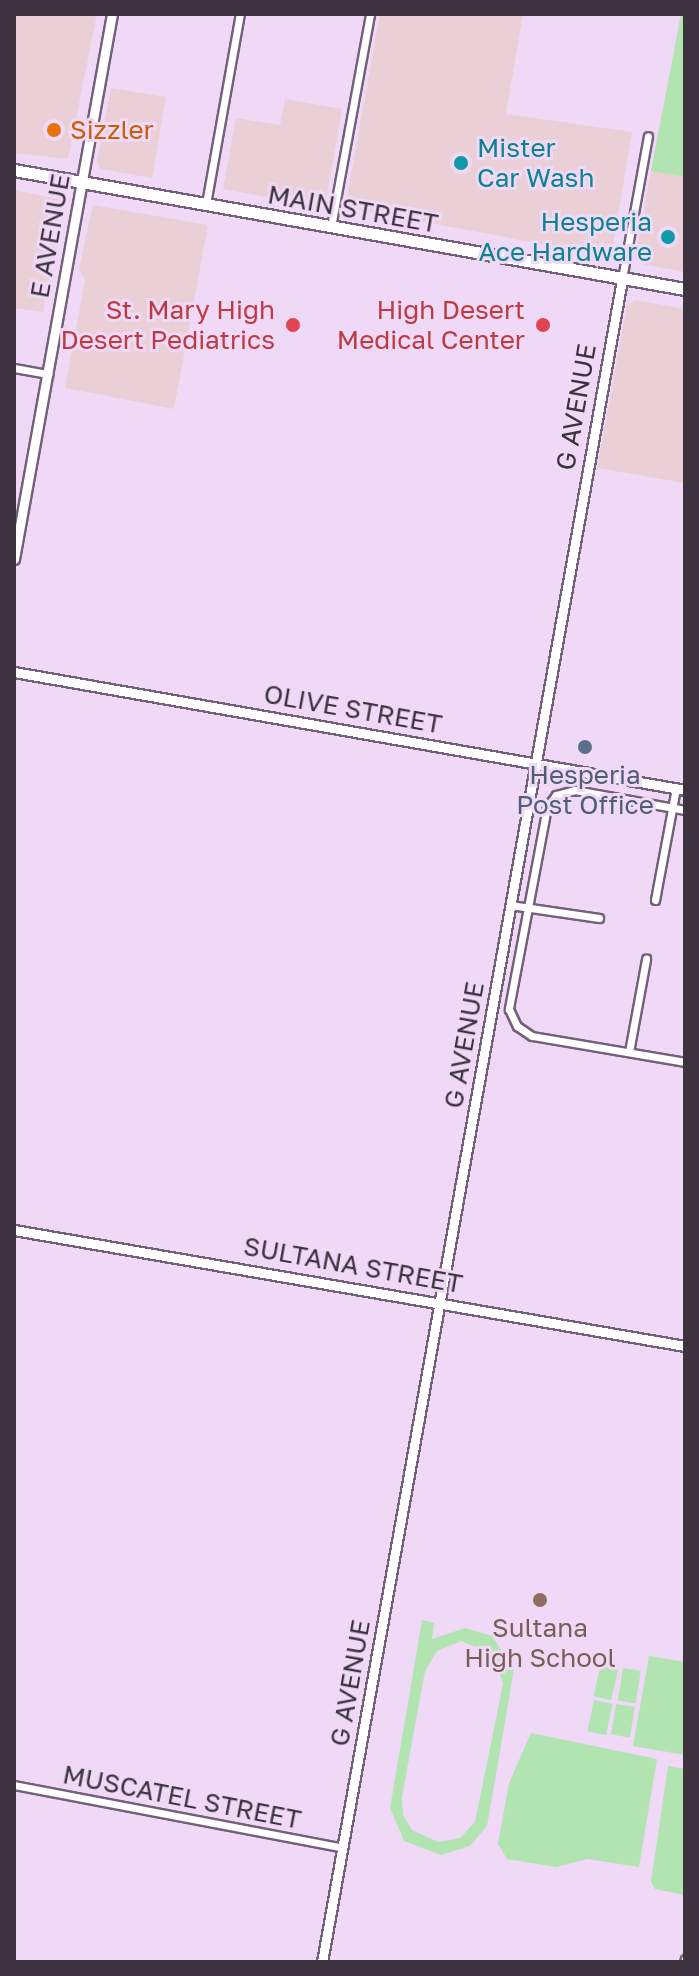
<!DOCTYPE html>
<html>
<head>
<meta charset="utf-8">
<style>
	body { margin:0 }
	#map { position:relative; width:699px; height:1976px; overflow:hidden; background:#efd9f6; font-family:"Golos Text",sans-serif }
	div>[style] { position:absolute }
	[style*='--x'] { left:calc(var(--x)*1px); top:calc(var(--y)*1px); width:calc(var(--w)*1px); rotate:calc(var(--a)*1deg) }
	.commercial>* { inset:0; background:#ead0d6 }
	.green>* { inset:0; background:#b1e4b1; transform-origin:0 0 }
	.roads { filter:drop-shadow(2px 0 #74607a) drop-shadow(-2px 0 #74607a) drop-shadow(0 2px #74607a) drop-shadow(0 -2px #74607a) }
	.minor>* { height:7px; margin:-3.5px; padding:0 3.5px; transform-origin:3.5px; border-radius:3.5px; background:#fff }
	.tertiary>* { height:9px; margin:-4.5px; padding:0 4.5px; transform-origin:4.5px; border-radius:4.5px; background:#fff }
	.primary>* { height:11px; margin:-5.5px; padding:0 5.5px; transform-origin:5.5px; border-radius:5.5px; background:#fff }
	.dots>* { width:22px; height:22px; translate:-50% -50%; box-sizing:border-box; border:4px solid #efd9f6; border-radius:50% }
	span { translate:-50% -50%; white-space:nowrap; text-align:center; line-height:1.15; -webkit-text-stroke:6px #efd9f6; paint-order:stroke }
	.food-label { font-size:26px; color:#c56008 }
	.left { translate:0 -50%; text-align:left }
	.culture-label { font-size:26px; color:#0d838f }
	.right { translate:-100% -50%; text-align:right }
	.street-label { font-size:26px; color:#3c333e }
	.health-label { font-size:26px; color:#be3a42 }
	.service-label { font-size:26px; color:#4e5e75 }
	.education-label { font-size:26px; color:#785e54 }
	.frame { position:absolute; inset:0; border:16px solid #3c333e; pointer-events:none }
</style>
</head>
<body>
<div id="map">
	<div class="commercial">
		<div style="clip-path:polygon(14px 14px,97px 14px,68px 159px,14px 153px)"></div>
		<div style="clip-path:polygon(380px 14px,523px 14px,506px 114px,632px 132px,612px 252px,605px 256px,345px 207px)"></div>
		<div style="clip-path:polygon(111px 88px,166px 97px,152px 178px,101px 169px,97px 162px)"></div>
		<div style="clip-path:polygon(285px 99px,342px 109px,327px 196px,316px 206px,223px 189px,236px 118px,280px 125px)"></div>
		<div style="clip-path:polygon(651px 171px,685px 177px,685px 272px,641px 264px,636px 255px)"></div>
		<div style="clip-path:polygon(14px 190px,63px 200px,43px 312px,14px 308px)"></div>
		<div style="clip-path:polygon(93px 205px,208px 225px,174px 409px,65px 388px,85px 280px,79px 269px)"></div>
		<div style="clip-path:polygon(636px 300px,685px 309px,685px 483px,597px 468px,627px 305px)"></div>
	</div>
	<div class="green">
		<div style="clip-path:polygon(681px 14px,685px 14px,685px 177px,651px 171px)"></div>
		<div style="clip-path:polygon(evenodd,422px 1620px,434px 1623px,432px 1639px,465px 1628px,492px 1636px,514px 1670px,487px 1826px,470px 1846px,441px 1855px,404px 1841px,390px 1808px,422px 1620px,461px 1641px,493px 1654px,503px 1684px,475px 1822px,460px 1838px,438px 1842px,412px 1830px,403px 1815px,402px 1797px,425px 1671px,437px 1651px,461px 1641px)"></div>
		<div style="clip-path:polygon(649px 1656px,685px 1662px,685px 1755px,633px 1746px)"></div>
		<div style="left:601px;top:1664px;width:18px;height:33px;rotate:13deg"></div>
		<div style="left:623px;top:1668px;width:18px;height:33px;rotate:9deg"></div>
		<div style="left:594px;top:1700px;width:19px;height:32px;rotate:12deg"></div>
		<div style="left:616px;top:1704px;width:19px;height:31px;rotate:9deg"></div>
		<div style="clip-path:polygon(531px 1733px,657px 1759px,639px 1867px,587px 1859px,556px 1867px,507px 1859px,498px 1844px,509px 1783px)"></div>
		<div style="clip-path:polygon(668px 1766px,685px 1769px,685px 1895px,655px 1889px,651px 1882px)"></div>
	</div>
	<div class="roads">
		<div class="minor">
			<div style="--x:206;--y:204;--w:193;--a:-79.9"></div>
			<div style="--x:331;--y:227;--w:217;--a:-79.6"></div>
			<div style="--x:622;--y:279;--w:145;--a:-79.7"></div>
			<div style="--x:14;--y:368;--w:35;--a:10"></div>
			<div style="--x:685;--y:810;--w:112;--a:-169.7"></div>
			<div style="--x:575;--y:790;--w:20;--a:165"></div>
			<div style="--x:556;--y:795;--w:15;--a:127"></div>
			<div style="--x:547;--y:807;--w:206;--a:100.7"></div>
			<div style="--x:509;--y:1009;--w:19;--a:65"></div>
			<div style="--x:517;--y:1026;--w:18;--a:34"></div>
			<div style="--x:532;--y:1036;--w:155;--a:9.6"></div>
			<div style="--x:655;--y:900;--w:114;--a:-79.4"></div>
			<div style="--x:510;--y:905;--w:90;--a:8.3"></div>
			<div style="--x:629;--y:1052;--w:95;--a:-79.6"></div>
			<div style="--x:14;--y:1785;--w:335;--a:10.8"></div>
			<div style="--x:684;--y:1962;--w:3;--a:-72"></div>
		</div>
		<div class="tertiary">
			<div style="--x:14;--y:559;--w:554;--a:-79.81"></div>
			<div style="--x:14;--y:672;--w:681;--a:9.97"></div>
			<div style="--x:14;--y:1230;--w:681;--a:9.81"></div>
			<div style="--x:322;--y:1962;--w:1710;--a:-79.89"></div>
		</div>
		<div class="primary">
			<div style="--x:14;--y:170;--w:681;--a:10.06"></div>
		</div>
	</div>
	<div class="dots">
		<div style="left:54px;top:130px;background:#e8710a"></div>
		<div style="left:461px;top:163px;background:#0f9aa8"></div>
		<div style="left:668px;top:237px;background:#0f9aa8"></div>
		<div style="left:293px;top:325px;background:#e0444e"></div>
		<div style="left:543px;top:325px;background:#e0444e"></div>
		<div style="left:585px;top:747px;background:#5c6f8a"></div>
		<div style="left:540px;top:1600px;background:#8d6e63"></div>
	</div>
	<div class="food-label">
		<span class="left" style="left:70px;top:130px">Sizzler</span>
	</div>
	<div class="culture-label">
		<span class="left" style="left:477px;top:163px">Mister<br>Car Wash</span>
		<span class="right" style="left:652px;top:237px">Hesperia<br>Ace Hardware</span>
	</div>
	<div class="street-label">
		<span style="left:353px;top:209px;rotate:10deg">MAIN STREET</span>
		<span style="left:50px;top:236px;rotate:-80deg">E AVENUE</span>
		<span style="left:576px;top:407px;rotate:-80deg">G AVENUE</span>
		<span style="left:353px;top:709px;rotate:10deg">OLIVE STREET</span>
		<span style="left:464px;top:1045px;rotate:-80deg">G AVENUE</span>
		<span style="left:353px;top:1265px;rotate:10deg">SULTANA STREET</span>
		<span style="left:350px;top:1683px;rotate:-80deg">G AVENUE</span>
		<span style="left:182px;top:1797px;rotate:11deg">MUSCATEL STREET</span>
	</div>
	<div class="health-label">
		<span class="right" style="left:275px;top:325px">St. Mary High<br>Desert Pediatrics</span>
		<span class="right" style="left:525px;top:325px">High Desert<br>Medical Center</span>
	</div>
	<div class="service-label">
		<span style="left:585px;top:790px">Hesperia<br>Post Office</span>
	</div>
	<div class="education-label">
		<span style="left:540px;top:1643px">Sultana<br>High School</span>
	</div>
	<div class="frame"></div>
</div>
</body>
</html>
